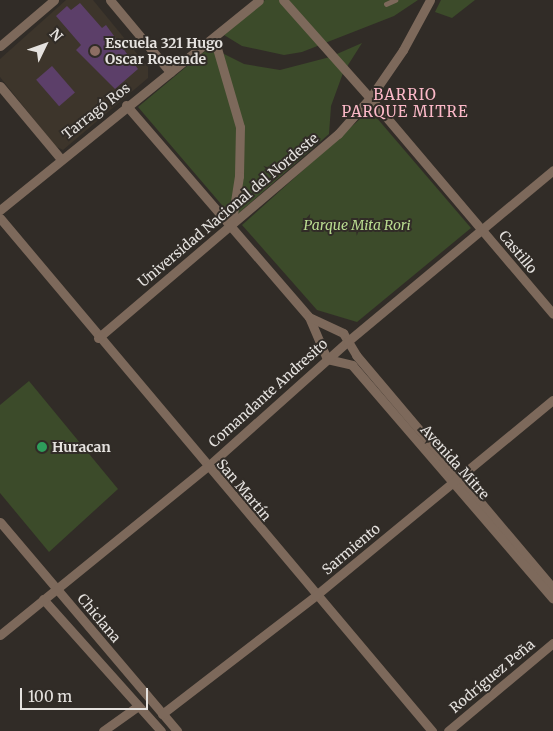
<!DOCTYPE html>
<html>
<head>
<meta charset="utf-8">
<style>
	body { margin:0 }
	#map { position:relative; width:553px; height:731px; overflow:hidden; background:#312c27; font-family:Merriweather,serif }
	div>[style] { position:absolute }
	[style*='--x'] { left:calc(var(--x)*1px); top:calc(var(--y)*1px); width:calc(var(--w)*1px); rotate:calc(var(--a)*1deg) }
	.built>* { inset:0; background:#3d352b }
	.green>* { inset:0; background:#3c4b2a }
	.building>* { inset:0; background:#5c3f69; transform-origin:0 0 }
	.service>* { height:4.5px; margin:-2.25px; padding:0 2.25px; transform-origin:2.25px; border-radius:2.25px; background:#7d695b }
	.minor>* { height:9px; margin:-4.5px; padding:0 4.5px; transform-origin:4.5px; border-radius:4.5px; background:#7d695b }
	.dots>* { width:14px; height:14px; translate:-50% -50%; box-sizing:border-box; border:2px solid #312c27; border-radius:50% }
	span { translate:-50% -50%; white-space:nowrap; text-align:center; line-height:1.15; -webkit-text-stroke:4px #312c27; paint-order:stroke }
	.poi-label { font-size:14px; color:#e5e2df; font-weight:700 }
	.left { translate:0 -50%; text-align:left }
	.street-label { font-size:14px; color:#e5e2df }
	.park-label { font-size:14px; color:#b9db90; font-style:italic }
	.neighbourhood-label { font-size:15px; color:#fcb9c8; letter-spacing:1px }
	.north { position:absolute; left:20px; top:20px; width:50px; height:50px; -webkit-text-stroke:4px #312c27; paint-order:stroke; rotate:48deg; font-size:14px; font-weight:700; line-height:20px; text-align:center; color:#e5e2df }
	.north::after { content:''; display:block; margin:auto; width:18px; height:22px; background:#e5e2df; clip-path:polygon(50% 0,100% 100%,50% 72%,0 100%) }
	.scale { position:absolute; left:20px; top:688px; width:128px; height:22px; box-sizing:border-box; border:2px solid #e5e2df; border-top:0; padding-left:6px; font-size:15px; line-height:18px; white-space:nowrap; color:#e5e2df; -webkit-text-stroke:4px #312c27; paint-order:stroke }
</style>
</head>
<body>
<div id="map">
	<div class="built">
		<div style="clip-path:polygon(66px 0,93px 0,148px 67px,148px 78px,63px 150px,55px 146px,0 77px,0 59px)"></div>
	</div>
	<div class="green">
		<div style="clip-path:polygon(265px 0,418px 0,394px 16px,302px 52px,284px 55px,242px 46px,224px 35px)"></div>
		<div style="clip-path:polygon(441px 0,475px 0,452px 18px,435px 12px)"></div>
		<div style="clip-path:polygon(362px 43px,343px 73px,331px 106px,329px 134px,233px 218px,138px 107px,210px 47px,244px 64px,280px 70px,330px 57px)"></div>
		<div style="clip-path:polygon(370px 110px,471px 228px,357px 322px,317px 310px,242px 225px)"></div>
		<div style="clip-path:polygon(29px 381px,118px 489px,49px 552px,0 493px,0 405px)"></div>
	</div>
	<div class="building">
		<div style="clip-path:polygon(80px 3px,102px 28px,106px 25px,138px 69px,115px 89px,76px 50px,81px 45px,56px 16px,67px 6px,71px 10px)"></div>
		<div style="left:52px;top:66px;width:35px;height:21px;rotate:49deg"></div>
	</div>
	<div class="service">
		<div style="--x:386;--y:4;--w:10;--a:-24"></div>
	</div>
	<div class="minor">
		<div style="--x:110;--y:0;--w:94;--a:50.2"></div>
		<div style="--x:430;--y:0;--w:57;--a:118.4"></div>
		<div style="--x:403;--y:50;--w:58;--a:124.5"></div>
		<div style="--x:370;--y:98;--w:283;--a:49.7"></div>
		<div style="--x:214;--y:38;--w:93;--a:73.7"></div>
		<div style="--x:240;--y:127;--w:49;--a:91.2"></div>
		<div style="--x:239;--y:176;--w:52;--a:98.9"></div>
		<div style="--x:0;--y:46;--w:71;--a:-40.4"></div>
		<div style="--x:0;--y:86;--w:94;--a:50.2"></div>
		<div style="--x:126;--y:105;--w:280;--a:49.2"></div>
		<div style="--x:309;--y:317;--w:46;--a:66.8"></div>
		<div style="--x:0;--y:210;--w:333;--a:-39"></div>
		<div style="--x:0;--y:218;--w:671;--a:49.9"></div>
		<div style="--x:309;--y:317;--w:38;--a:25"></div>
		<div style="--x:343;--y:333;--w:26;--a:59"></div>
		<div style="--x:356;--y:355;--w:305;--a:49.8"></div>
		<div style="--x:98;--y:338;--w:315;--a:-40.4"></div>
		<div style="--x:338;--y:134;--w:48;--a:-48.4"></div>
		<div style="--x:370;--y:98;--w:131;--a:-131.6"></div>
		<div style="--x:327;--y:359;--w:26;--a:13"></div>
		<div style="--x:352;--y:365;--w:308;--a:49.3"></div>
		<div style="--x:0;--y:522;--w:274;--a:49.7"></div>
		<div style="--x:43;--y:599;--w:177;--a:48.2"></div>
		<div style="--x:0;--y:635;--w:267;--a:-39.1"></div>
		<div style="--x:207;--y:467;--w:189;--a:-41.8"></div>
		<div style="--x:348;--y:341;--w:267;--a:-39.8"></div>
		<div style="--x:162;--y:714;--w:193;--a:-37.6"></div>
		<div style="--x:315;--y:596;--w:308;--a:-39.5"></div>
		<div style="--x:103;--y:731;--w:43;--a:-35.5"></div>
		<div style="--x:448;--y:731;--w:137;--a:-40"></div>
	</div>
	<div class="dots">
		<div style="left:95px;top:51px;background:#8d6e63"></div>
		<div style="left:42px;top:447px;background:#2e9e5b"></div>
	</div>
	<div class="poi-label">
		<span class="left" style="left:105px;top:51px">Escuela 321 Hugo<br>Oscar Rosende</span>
		<span class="left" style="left:52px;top:447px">Huracan</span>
	</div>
	<div class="street-label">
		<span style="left:96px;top:111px;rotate:-38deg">Tarragó Ros</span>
		<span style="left:228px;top:210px;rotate:-40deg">Universidad Nacional del Nordeste</span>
		<span style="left:518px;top:252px;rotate:50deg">Castillo</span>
		<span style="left:268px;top:393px;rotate:-42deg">Comandante Andresito</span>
		<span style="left:455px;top:462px;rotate:48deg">Avenida Mitre</span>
		<span style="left:244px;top:490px;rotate:50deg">San Martín</span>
		<span style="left:351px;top:549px;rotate:-40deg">Sarmiento</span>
		<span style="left:99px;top:618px;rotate:50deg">Chiclana</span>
		<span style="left:492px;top:676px;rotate:-40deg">Rodríguez Peña</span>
	</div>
	<div class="park-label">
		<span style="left:357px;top:225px">Parque Mita Rori</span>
	</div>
	<div class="neighbourhood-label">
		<span style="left:405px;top:103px">BARRIO<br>PARQUE MITRE</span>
	</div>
	<div class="north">N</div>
	<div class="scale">100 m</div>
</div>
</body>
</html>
